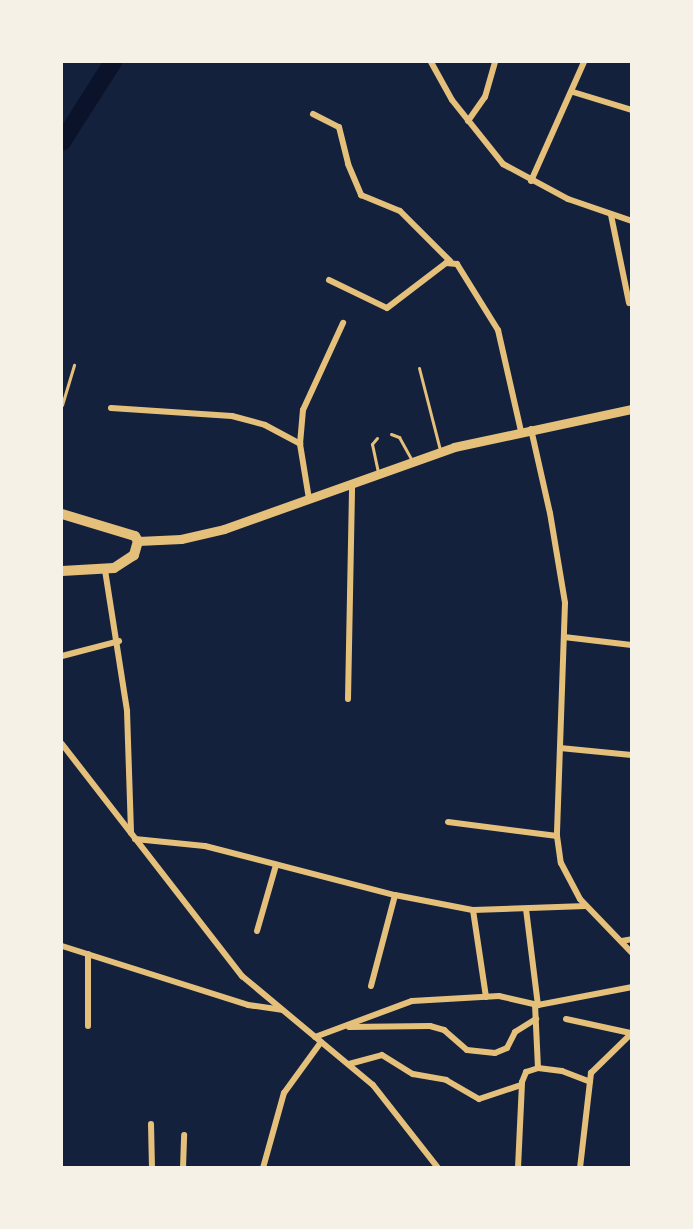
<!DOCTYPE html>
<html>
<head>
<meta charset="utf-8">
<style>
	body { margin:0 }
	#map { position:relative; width:693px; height:1229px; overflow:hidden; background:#14213d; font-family:Quicksand,sans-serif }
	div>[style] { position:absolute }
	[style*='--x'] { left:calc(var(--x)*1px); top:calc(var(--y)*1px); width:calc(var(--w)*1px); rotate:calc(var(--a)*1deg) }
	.river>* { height:18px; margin:-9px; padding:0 9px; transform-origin:9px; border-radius:9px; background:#0b132b }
	.service>* { height:3px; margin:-1.5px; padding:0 1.5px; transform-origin:1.5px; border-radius:1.5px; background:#e5c07b }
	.minor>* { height:6px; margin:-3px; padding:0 3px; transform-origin:3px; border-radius:3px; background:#e5c07b }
	.primary>* { height:9px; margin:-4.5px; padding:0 4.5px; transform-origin:4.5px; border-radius:4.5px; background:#e5c07b }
	.trunk>* { height:10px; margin:-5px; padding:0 5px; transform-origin:5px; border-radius:5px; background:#e5c07b }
	span { translate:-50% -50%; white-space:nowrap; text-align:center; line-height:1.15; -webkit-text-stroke:4.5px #f6f1e7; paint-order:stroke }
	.frame { position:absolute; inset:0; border:63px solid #f6f1e7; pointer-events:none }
</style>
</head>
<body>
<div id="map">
	<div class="river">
		<div style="--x:62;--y:142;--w:95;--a:-57.5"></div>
	</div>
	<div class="service">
		<div style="--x:419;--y:368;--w:85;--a:75.6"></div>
		<div style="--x:62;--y:405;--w:42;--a:-73.3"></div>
		<div style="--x:391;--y:434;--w:9;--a:21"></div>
		<div style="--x:399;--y:437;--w:25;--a:61"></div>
		<div style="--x:377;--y:438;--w:8;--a:130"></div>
		<div style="--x:372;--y:444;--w:29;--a:78"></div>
	</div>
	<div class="minor">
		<div style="--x:431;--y:62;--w:43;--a:61.1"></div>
		<div style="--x:452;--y:100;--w:82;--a:51.4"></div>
		<div style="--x:503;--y:164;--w:74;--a:28.3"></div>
		<div style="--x:568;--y:199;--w:68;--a:19"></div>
		<div style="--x:573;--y:92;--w:62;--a:17"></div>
		<div style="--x:313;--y:114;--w:29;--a:27"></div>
		<div style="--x:339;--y:127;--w:38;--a:76"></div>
		<div style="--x:348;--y:164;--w:34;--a:67"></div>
		<div style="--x:361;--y:195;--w:42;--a:22.3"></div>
		<div style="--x:400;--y:211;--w:71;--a:45"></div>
		<div style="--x:468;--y:121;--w:29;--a:-55"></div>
		<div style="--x:485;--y:97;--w:36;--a:-74"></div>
		<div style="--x:531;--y:181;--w:130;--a:-66"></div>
		<div style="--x:611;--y:215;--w:90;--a:78.4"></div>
		<div style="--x:329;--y:280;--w:64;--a:25.8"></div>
		<div style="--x:387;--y:308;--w:74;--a:-37.3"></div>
		<div style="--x:446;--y:263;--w:11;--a:5"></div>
		<div style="--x:457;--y:264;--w:78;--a:58.2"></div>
		<div style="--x:498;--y:330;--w:104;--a:77.2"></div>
		<div style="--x:111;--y:408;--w:121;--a:3.8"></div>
		<div style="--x:232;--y:416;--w:34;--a:15"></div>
		<div style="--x:265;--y:425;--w:40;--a:28"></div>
		<div style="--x:531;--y:429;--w:86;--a:77.3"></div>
		<div style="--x:550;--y:513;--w:91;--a:80.5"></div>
		<div style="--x:565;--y:603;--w:233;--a:92"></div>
		<div style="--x:557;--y:836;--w:27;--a:82"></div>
		<div style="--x:561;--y:863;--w:41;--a:62.2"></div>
		<div style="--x:580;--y:899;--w:75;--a:46.1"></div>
		<div style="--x:309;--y:499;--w:56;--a:-99.3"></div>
		<div style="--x:300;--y:444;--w:34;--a:-85"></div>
		<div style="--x:303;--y:410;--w:96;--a:-65.3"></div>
		<div style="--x:105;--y:570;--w:143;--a:81.1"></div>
		<div style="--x:127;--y:711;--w:122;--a:88.1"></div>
		<div style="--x:564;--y:637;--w:68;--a:6.7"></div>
		<div style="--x:62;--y:656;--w:59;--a:-14.7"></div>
		<div style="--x:348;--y:699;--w:215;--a:-88.9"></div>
		<div style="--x:62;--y:744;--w:294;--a:52.2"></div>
		<div style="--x:242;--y:976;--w:170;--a:39.8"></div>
		<div style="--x:373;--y:1085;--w:105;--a:51.9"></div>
		<div style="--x:560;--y:748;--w:72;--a:5.6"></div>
		<div style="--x:448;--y:822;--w:110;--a:7.3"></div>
		<div style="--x:135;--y:839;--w:70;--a:5.7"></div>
		<div style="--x:205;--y:846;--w:196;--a:14.5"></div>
		<div style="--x:395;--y:895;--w:79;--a:10.9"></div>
		<div style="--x:473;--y:910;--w:113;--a:-2"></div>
		<div style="--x:526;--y:909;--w:97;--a:82.9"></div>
		<div style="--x:473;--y:910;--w:88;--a:81.5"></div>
		<div style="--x:257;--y:931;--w:69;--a:-73.9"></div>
		<div style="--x:622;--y:941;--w:10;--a:-11"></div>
		<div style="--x:62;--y:946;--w:195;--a:17.6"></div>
		<div style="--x:248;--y:1005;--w:34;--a:8"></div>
		<div style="--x:371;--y:986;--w:94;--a:-75.2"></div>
		<div style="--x:566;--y:1019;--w:66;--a:12.2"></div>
		<div style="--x:88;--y:1026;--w:72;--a:-90"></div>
		<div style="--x:349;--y:1027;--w:81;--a:-0.7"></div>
		<div style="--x:430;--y:1026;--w:15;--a:16"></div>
		<div style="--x:444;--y:1030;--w:30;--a:41"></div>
		<div style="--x:467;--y:1050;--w:28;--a:6"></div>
		<div style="--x:495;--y:1053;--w:13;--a:-23"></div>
		<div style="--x:507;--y:1048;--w:18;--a:-63"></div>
		<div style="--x:515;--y:1032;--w:25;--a:-32"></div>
		<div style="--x:315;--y:1037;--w:103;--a:-20.4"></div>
		<div style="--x:412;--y:1001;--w:87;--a:-3.3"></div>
		<div style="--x:499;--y:996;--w:40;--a:13"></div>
		<div style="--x:538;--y:1005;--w:96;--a:-10.8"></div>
		<div style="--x:349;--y:1064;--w:34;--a:-15"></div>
		<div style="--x:382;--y:1055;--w:36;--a:32"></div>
		<div style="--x:413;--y:1074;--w:34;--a:10"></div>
		<div style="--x:446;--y:1080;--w:38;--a:30"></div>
		<div style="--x:479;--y:1099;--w:44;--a:-18.4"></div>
		<div style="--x:538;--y:1068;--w:24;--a:7"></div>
		<div style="--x:562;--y:1071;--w:30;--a:21"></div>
		<div style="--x:151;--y:1124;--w:44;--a:88.7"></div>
		<div style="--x:183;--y:1168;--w:33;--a:-88"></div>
		<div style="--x:263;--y:1168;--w:78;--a:-74.4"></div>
		<div style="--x:284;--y:1093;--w:63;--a:-54"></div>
		<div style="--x:518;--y:1168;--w:86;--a:-87.3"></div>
		<div style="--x:522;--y:1082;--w:11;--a:-68"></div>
		<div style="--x:526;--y:1072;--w:13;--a:-18"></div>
		<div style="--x:538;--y:1068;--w:64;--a:-92.7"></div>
		<div style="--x:580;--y:1168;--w:96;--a:-83.4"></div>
		<div style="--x:591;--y:1073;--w:57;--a:-44.3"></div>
	</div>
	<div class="primary">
		<div style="--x:138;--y:541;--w:43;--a:-2.7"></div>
		<div style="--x:181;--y:539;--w:44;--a:-13.1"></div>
		<div style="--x:224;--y:529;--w:244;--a:-19.6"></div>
		<div style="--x:454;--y:447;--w:182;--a:-12.1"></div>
	</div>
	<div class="trunk">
		<div style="--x:62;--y:514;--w:76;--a:16.8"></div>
		<div style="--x:135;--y:536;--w:6;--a:59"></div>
		<div style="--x:138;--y:541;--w:15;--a:106"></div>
		<div style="--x:134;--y:555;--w:24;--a:147"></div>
		<div style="--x:114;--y:568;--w:52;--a:176.7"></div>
	</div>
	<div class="frame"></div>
</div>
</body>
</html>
